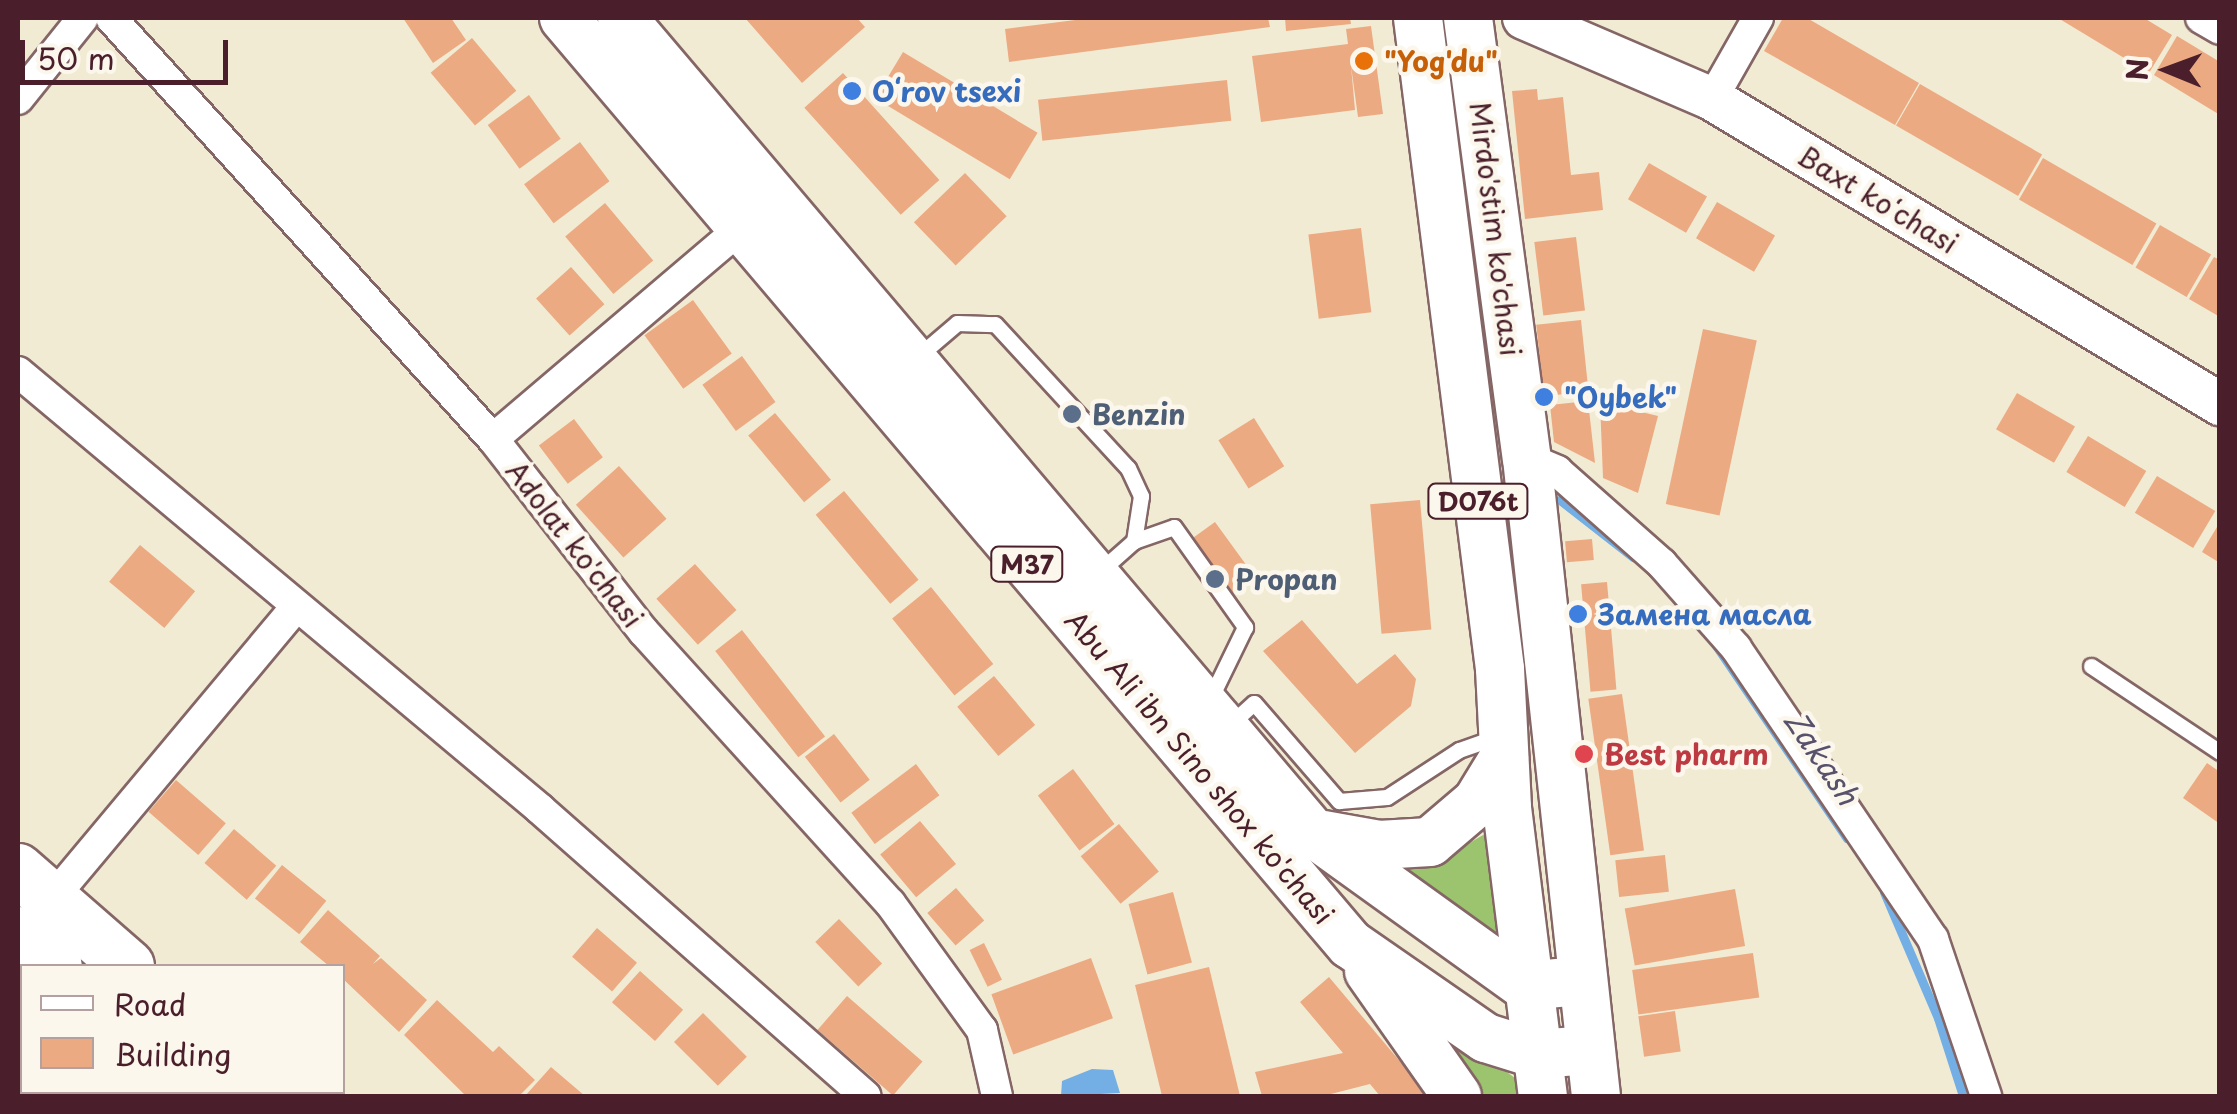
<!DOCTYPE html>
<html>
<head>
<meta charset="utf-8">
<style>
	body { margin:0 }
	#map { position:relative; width:2237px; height:1114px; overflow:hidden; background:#f2ebd3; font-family:"Playpen Sans",sans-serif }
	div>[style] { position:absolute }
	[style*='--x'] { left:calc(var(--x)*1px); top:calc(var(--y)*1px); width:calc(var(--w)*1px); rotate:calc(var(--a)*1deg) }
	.green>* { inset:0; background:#9cc46f }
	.water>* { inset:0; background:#73afe4 }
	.stream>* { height:9px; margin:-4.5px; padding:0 4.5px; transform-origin:4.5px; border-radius:4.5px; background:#73afe4 }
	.building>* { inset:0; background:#ecaa82; transform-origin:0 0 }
	.roads { filter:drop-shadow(2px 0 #856666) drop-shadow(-2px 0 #856666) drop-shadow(0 2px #856666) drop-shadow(0 -2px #856666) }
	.lane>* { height:15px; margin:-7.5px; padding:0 7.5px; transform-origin:7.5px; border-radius:7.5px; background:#fff }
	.street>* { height:30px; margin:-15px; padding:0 15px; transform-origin:15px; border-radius:15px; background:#fff }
	.secondary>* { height:42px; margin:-21px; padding:0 21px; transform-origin:21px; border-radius:21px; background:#fff }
	.primary>* { height:48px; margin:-24px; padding:0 24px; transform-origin:24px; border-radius:24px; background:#fff }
	.highway>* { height:52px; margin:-26px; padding:0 26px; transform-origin:26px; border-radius:26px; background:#fff }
	.dots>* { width:28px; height:28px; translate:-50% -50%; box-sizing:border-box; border:5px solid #fbf7ec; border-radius:50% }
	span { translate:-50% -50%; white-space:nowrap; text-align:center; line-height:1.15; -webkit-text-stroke:9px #fbf7ec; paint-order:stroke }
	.shield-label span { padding:2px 8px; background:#fbf7ec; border:2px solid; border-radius:8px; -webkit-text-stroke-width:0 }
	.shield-label { font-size:25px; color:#4a1f2b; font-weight:700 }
	.food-label { font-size:28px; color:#c56008; font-weight:700 }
	.left { translate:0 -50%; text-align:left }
	.shop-label { font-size:28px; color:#366cbe; font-weight:700 }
	.street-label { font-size:28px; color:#4a1f2b }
	.service-label { font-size:28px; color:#4e5e75; font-weight:700 }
	.health-label { font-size:28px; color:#be3a42; font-weight:700 }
	.water-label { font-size:30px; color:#58516c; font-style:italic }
	.frame { position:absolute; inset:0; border:20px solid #4a1f2b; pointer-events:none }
	.legend { position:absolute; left:20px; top:964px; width:325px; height:130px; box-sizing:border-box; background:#fbf7ec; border:2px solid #b4a19f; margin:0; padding:12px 18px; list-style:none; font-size:30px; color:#4a1f2b }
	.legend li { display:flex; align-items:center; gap:20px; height:50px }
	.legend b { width:50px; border:2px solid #b4a19f }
	.north { position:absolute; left:2117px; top:20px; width:100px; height:100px; -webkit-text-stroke:8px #fbf7ec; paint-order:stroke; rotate:271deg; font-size:28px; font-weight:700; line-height:40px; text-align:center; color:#4a1f2b }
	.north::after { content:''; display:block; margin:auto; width:35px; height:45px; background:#4a1f2b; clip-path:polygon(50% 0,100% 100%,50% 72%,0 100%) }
	.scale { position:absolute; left:20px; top:40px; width:208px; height:45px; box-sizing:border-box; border:5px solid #4a1f2b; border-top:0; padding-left:12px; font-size:30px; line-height:35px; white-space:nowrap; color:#4a1f2b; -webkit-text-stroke:8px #fbf7ec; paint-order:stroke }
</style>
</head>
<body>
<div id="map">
	<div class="green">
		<div style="clip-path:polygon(1495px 828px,1501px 948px,1392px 868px,1430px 866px)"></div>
		<div style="clip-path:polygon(1400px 990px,1524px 1085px,1525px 1096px,1474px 1096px)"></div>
	</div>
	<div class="water">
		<div style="clip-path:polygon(1092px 1069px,1113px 1070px,1120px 1093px,1061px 1096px,1062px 1081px)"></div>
	</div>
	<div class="stream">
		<div style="--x:1560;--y:500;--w:93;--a:38"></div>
		<div style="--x:1715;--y:644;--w:235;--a:55.8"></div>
		<div style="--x:1884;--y:892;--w:137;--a:66.8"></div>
		<div style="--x:1938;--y:1018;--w:82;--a:72.2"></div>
	</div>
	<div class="building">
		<div style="clip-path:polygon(403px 18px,451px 18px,466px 40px,433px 63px)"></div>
		<div style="clip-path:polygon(745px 18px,857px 18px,865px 27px,802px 83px)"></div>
		<div style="clip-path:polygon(1091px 18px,1268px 18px,1270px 27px,1009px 62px,1005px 29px)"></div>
		<div style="clip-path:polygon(1285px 18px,1350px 18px,1351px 24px,1286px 31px)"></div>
		<div style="clip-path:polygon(1783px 18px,1807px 18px,1919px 83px,1895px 125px,1764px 51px)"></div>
		<div style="clip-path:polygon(2058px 18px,2144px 18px,2172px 35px,2149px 73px)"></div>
		<div style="clip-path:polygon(1371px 26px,1383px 114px,1358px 117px,1351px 66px,1355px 110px,1261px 122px,1252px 56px,1348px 44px,1346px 29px)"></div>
		<div style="clip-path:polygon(2177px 36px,2220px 62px,2220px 115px,2154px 75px)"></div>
		<div style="left:472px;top:38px;width:69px;height:54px;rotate:50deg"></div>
		<div style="left:903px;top:52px;width:157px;height:54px;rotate:31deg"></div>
		<div style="left:843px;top:73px;width:144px;height:52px;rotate:48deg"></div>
		<div style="left:1227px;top:80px;width:41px;height:190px;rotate:84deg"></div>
		<div style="left:1920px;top:84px;width:141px;height:48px;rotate:30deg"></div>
		<div style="clip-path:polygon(1537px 89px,1538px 100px,1563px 97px,1571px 175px,1599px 172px,1603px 210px,1525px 219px,1512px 91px)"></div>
		<div style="left:529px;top:95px;width:54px;height:51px;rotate:54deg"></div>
		<div style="left:580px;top:142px;width:49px;height:70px;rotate:53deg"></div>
		<div style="left:2043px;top:158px;width:131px;height:48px;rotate:30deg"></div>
		<div style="left:1649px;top:163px;width:67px;height:42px;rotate:30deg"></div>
		<div style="left:965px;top:173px;width:60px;height:71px;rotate:46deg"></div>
		<div style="left:1717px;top:202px;width:67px;height:42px;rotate:30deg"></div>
		<div style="left:605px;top:203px;width:75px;height:52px;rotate:50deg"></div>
		<div style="left:2160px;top:225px;width:59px;height:49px;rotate:30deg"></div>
		<div style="left:1361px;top:228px;width:85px;height:53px;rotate:83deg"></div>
		<div style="left:1576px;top:237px;width:74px;height:42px;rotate:83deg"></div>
		<div style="clip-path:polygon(2214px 257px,2220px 260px,2220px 317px,2189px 299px)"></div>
		<div style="left:571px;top:267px;width:50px;height:47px;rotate:48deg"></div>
		<div style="left:693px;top:300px;width:66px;height:60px;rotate:54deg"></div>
		<div style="left:1581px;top:320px;width:72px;height:45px;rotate:84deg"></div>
		<div style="left:1703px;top:329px;width:55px;height:179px;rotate:12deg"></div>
		<div style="left:742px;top:356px;width:57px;height:49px;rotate:54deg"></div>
		<div style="left:2017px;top:393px;width:67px;height:42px;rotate:30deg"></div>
		<div style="clip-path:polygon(1588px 401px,1595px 463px,1554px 442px,1550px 405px)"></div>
		<div style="clip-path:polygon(1600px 402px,1658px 416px,1638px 493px,1603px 478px)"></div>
		<div style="left:775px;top:413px;width:87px;height:35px;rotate:50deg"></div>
		<div style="left:1254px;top:418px;width:57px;height:42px;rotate:58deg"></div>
		<div style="left:574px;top:419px;width:48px;height:44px;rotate:53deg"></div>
		<div style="left:2088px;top:436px;width:68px;height:42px;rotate:31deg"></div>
		<div style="left:619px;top:466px;width:71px;height:58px;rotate:48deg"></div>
		<div style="left:2157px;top:476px;width:68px;height:43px;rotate:31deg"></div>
		<div style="left:844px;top:491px;width:116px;height:37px;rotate:50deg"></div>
		<div style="left:1420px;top:500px;width:130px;height:50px;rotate:85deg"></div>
		<div style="left:1215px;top:522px;width:69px;height:27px;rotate:54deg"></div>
		<div style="clip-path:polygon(2220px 522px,2220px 563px,2202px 552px)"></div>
		<div style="left:1592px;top:539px;width:21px;height:27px;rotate:85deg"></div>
		<div style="left:140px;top:545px;width:72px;height:48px;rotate:40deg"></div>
		<div style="left:695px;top:564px;width:62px;height:52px;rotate:48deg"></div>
		<div style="left:1607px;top:582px;width:108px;height:26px;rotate:85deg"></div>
		<div style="left:931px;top:587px;width:99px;height:50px;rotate:51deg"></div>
		<div style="clip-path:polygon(1302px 620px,1357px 684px,1395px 654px,1416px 679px,1411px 706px,1355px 753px,1263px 651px)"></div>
		<div style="left:742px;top:630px;width:135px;height:34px;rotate:52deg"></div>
		<div style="left:994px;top:676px;width:64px;height:48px;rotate:50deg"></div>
		<div style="left:1622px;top:694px;width:158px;height:34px;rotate:82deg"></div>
		<div style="left:834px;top:734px;width:58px;height:37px;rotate:52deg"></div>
		<div style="clip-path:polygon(2207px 763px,2220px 772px,2220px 824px,2183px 798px)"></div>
		<div style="left:916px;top:764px;width:39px;height:81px;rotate:53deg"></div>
		<div style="left:1073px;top:769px;width:69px;height:44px;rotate:53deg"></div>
		<div style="left:176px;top:780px;width:66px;height:42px;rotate:41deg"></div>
		<div style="left:920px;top:821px;width:56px;height:52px;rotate:50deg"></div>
		<div style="left:1119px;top:824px;width:62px;height:50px;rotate:50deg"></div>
		<div style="left:234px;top:829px;width:56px;height:45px;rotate:41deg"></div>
		<div style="left:1665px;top:855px;width:37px;height:50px;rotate:84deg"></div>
		<div style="left:282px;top:865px;width:57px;height:43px;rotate:39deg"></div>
		<div style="left:956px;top:888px;width:43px;height:38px;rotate:49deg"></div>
		<div style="left:1735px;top:889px;width:58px;height:112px;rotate:80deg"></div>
		<div style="left:1173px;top:892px;width:73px;height:46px;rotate:75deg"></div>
		<div style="clip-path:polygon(328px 910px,380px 956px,373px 964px,381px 958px,427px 1000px,399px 1032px,342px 978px,342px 966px,329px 966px,300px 942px)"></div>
		<div style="left:839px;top:919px;width:62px;height:33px;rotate:46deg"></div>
		<div style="left:597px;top:928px;width:53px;height:38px;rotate:41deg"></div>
		<div style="left:984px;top:943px;width:41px;height:16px;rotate:64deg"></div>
		<div style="left:1753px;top:953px;width:45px;height:122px;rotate:82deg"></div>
		<div style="left:1091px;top:958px;width:64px;height:106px;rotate:70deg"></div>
		<div style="clip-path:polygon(1209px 967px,1240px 1096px,1162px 1096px,1135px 985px)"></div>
		<div style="left:640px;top:971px;width:58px;height:42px;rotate:42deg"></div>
		<div style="clip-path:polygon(1329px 977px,1429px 1096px,1380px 1096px,1370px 1084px,1323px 1096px,1262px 1096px,1255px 1072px,1343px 1053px,1300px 1002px)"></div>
		<div style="left:847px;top:996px;width:100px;height:45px;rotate:41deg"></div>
		<div style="clip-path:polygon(437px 1000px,493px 1052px,499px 1046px,535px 1080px,519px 1096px,466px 1096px,404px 1035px)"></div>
		<div style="left:1675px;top:1011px;width:41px;height:37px;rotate:82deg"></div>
		<div style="left:703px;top:1013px;width:62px;height:41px;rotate:45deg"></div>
		<div style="clip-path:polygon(551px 1067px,585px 1096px,525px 1096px)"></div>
	</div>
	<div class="roads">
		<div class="lane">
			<div style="--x:916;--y:358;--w:54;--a:-40.5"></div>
			<div style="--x:957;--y:323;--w:38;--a:2"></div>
			<div style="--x:995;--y:324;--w:196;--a:47.3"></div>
			<div style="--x:1128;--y:468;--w:31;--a:65"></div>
			<div style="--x:1141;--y:496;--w:46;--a:98.8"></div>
			<div style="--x:1100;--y:571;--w:45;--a:-41.4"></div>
			<div style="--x:1134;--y:541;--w:42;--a:-19.3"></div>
			<div style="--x:1174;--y:527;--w:123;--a:54.6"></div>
			<div style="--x:1245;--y:627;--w:80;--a:115.9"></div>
			<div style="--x:2091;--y:666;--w:155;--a:33.7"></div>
			<div style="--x:1227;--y:727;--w:36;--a:-42"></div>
			<div style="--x:1254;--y:703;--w:130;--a:49.1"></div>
			<div style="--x:1339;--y:801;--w:48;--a:-4.8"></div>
			<div style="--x:1387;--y:797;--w:86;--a:-33.1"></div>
			<div style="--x:1459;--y:750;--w:42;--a:-19.3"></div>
		</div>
		<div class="street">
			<div style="--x:111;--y:18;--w:568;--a:47.78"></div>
			<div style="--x:493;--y:439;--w:245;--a:52"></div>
			<div style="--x:644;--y:632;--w:366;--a:47.8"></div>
			<div style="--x:890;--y:903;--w:157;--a:54.1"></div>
			<div style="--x:982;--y:1030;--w:68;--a:77.2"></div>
			<div style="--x:2201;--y:18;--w:22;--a:30"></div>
			<div style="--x:18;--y:99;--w:104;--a:-51.3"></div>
			<div style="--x:1712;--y:99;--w:93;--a:-60.4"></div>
			<div style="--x:18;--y:372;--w:681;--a:39.93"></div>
			<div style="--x:540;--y:809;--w:434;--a:41.4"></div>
			<div style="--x:493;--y:439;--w:328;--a:-40.4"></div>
			<div style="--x:1527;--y:458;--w:33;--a:23"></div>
			<div style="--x:1557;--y:471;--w:140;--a:41.5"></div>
			<div style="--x:1662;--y:564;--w:112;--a:48.6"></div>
			<div style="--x:1736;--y:648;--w:351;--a:55.9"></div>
			<div style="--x:1933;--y:939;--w:166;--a:71.3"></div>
			<div style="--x:51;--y:900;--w:383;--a:-50.1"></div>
			<div style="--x:111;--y:1096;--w:4;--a:-90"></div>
		</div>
		<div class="secondary">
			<div style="--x:1524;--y:18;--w:205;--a:23.3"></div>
			<div style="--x:1712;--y:99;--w:593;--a:30.98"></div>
		</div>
		<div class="primary">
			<div style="--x:564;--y:18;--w:1215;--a:49.68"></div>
			<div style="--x:1350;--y:944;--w:165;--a:34.7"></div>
			<div style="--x:1486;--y:1038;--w:53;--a:17.4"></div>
			<div style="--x:1537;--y:1054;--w:53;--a:-4.3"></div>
			<div style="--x:622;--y:18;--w:1069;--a:49.71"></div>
			<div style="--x:1313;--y:833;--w:262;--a:35.7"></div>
			<div style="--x:1526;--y:986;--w:53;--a:-5.4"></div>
			<div style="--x:1418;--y:18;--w:656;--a:82.82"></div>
			<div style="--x:1500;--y:669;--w:139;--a:87.1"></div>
			<div style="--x:1507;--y:808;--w:290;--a:82.9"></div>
			<div style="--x:1468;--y:18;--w:444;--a:82.4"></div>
			<div style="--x:1527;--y:458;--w:642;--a:83.83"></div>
			<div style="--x:1323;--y:835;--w:57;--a:10.1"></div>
			<div style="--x:1379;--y:845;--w:51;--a:-3.4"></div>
			<div style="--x:1430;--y:842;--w:62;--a:-40.4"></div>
			<div style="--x:1477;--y:802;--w:52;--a:-58.5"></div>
			<div style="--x:1369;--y:971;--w:153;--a:54.9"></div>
		</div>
		<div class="highway">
			<div style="--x:18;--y:870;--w:146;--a:41.1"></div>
			<div style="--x:18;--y:933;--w:50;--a:41"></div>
			<div style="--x:201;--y:1092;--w:6;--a:39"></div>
			<div style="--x:273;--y:1092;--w:6;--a:39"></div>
		</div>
	</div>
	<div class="dots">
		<div style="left:1364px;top:61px;background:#e8710a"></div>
		<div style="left:852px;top:91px;background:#3f7fe0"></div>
		<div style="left:1544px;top:397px;background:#3f7fe0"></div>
		<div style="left:1072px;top:414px;background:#5c6f8a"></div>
		<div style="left:1215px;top:579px;background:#5c6f8a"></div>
		<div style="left:1578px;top:614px;background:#3f7fe0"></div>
		<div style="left:1584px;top:754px;background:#e0444e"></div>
	</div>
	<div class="shield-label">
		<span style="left:1478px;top:501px">D076t</span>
		<span style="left:1027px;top:564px">M37</span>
	</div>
	<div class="food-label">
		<span class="left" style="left:1384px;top:61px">"Yog'du"</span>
	</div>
	<div class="shop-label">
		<span class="left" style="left:872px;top:91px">Oʻrov tsexi</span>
		<span class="left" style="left:1564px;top:397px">"Oybek"</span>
		<span class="left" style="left:1598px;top:614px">Замена масла</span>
	</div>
	<div class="street-label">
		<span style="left:1878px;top:199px;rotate:31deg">Baxt koʻchasi</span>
		<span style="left:1496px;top:229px;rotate:83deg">Mirdo'stim ko'chasi</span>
		<span style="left:575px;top:544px;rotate:52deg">Adolat ko'chasi</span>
		<span style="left:1200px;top:767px;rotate:50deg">Abu Ali ibn Sino shox ko'chasi</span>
	</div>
	<div class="service-label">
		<span class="left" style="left:1092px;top:414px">Benzin</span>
		<span class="left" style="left:1235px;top:579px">Propan</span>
	</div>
	<div class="health-label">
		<span class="left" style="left:1604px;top:754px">Best pharm</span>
	</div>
	<div class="water-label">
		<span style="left:1822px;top:757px;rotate:56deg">Zakash</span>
	</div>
	<div class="frame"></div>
	<ul class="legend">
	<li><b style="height:12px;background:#fff"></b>Road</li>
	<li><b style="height:28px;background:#ecaa82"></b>Building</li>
	</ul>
	<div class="north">N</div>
	<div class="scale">50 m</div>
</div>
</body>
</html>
